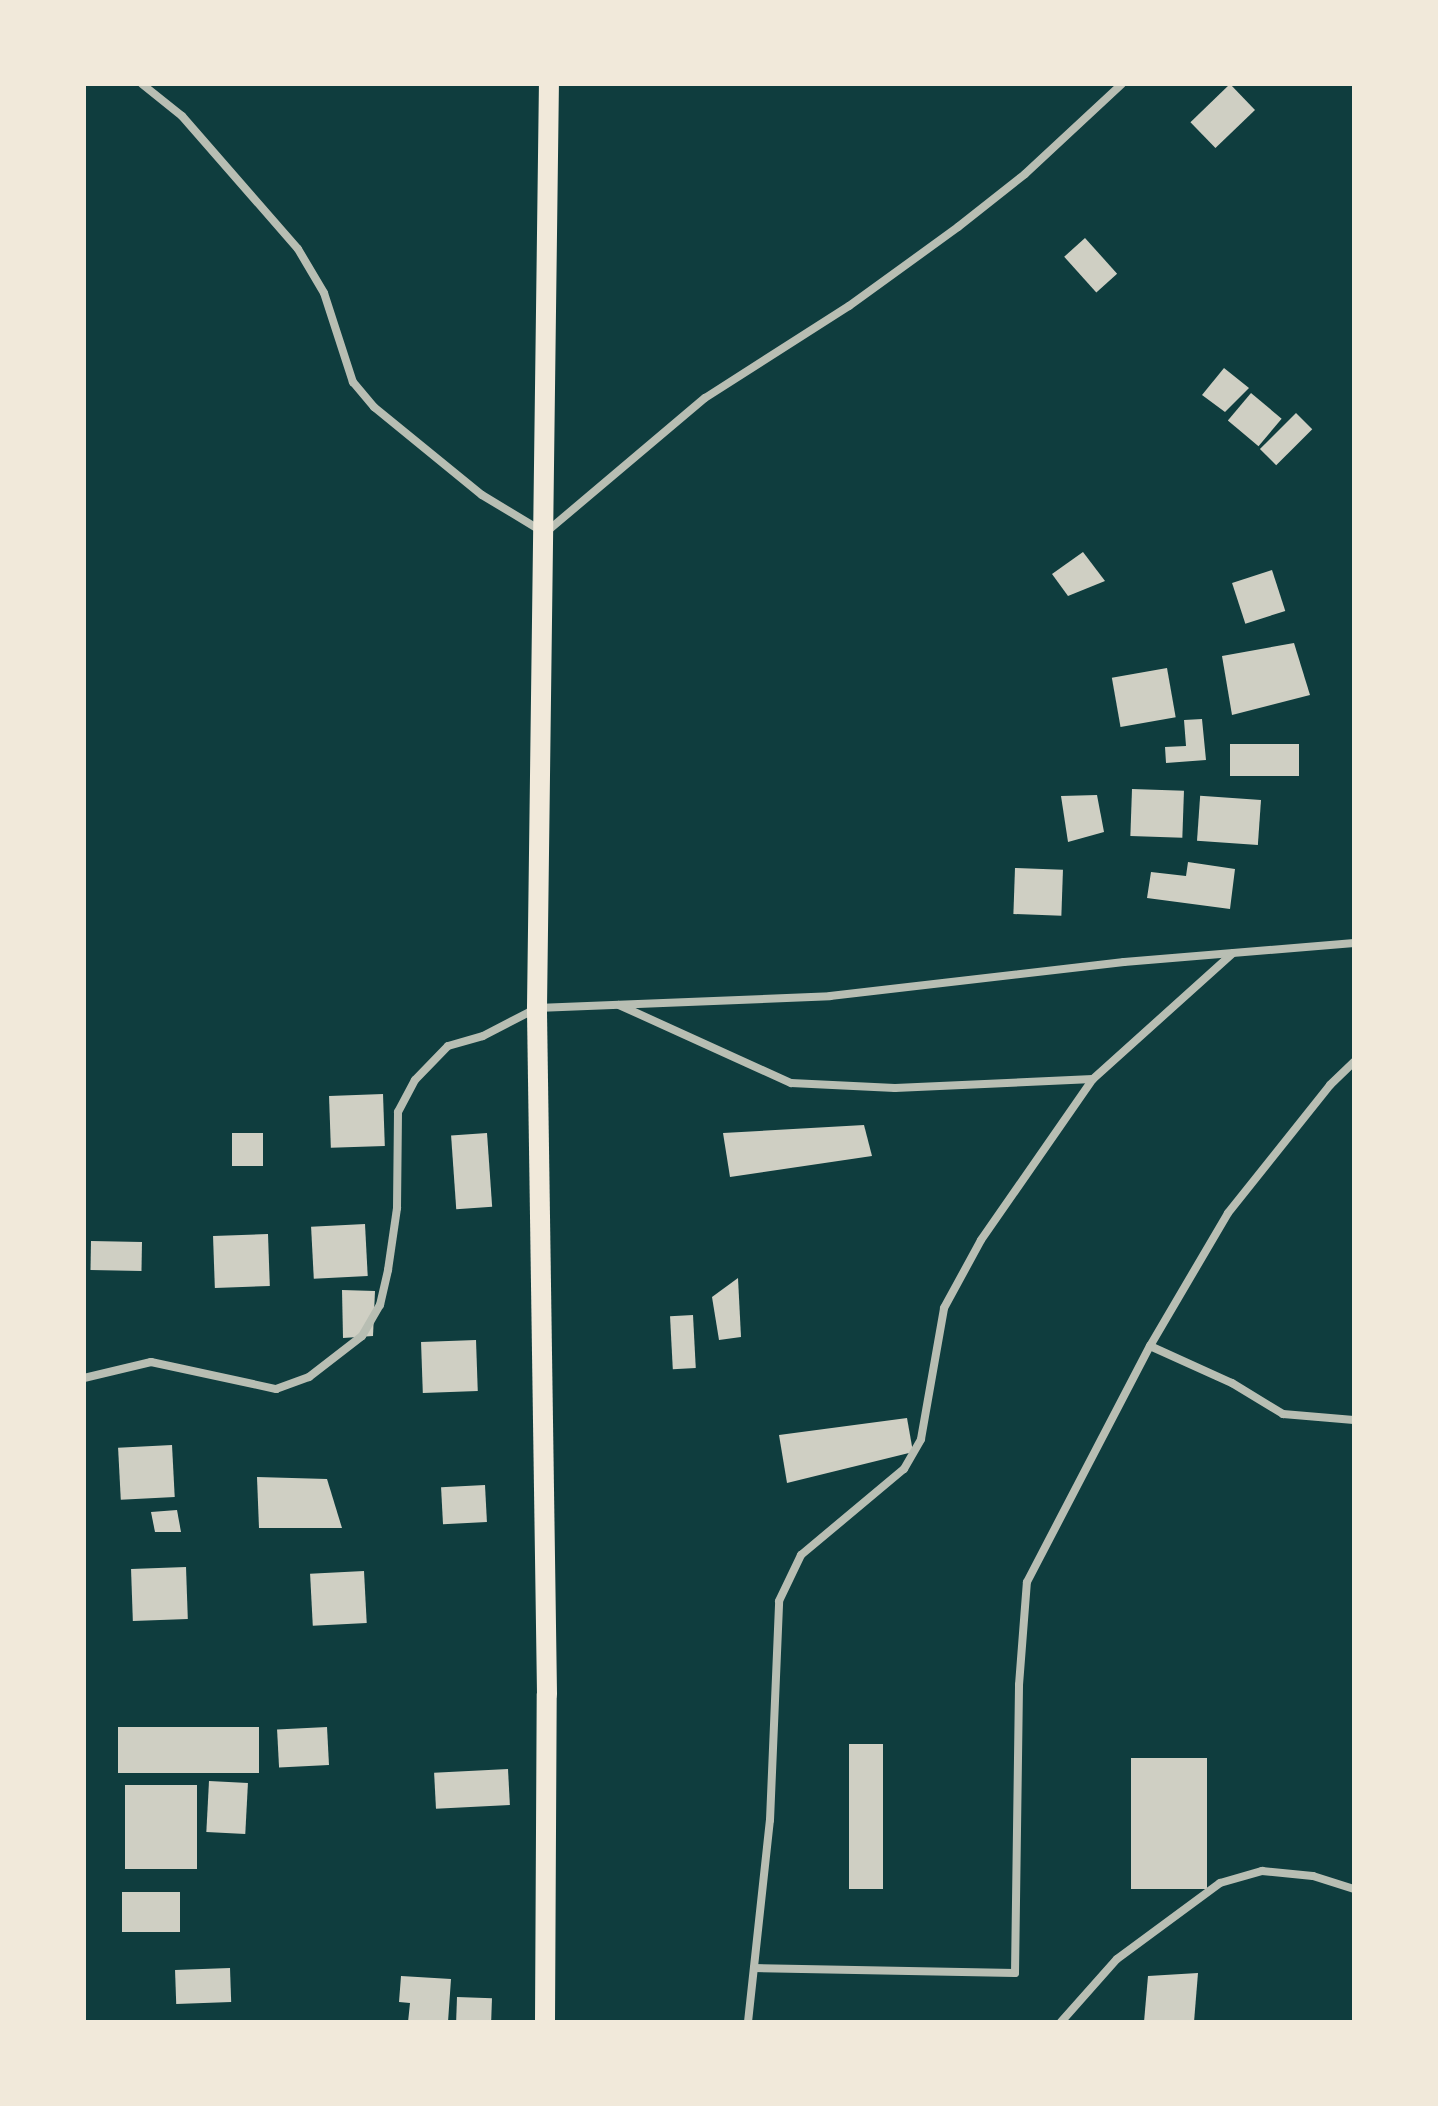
<!DOCTYPE html>
<html>
<head>
<meta charset="utf-8">
<style>
	body { margin:0 }
	#map { position:relative; width:1438px; height:2106px; overflow:hidden; background:#0f3d3e; font-family:Montserrat,sans-serif }
	div>[style] { position:absolute }
	[style*='--x'] { left:calc(var(--x)*1px); top:calc(var(--y)*1px); width:calc(var(--w)*1px); rotate:calc(var(--a)*1deg) }
	.building>* { inset:0; background:#cfcfc3; transform-origin:0 0 }
	.minor>* { height:8px; margin:-4px; padding:0 4px; transform-origin:4px; border-radius:4px; background:#b8beb3 }
	.primary>* { height:20px; margin:-10px; padding:0 10px; transform-origin:10px; border-radius:10px; background:#f1e9da }
	span { translate:-50% -50%; white-space:nowrap; text-align:center; line-height:1.15; -webkit-text-stroke:8px #f1e9da; paint-order:stroke }
	.frame { position:absolute; inset:0; border:86px solid #f1e9da; pointer-events:none }
</style>
</head>
<body>
<div id="map">
	<div class="building">
		<div style="left:1230px;top:84px;width:36px;height:55px;rotate:46deg"></div>
		<div style="left:1085px;top:238px;width:48px;height:28px;rotate:48deg"></div>
		<div style="clip-path:polygon(1224px 368px,1249px 388px,1225px 412px,1202px 395px)"></div>
		<div style="left:1251px;top:393px;width:40px;height:36px;rotate:40deg"></div>
		<div style="left:1296px;top:413px;width:23px;height:51px;rotate:45deg"></div>
		<div style="clip-path:polygon(1083px 552px,1105px 581px,1068px 596px,1052px 574px)"></div>
		<div style="left:1272px;top:570px;width:43px;height:42px;rotate:72deg"></div>
		<div style="clip-path:polygon(1294px 643px,1310px 695px,1232px 715px,1222px 656px)"></div>
		<div style="left:1167px;top:668px;width:50px;height:56px;rotate:80deg"></div>
		<div style="clip-path:polygon(1202px 719px,1206px 760px,1166px 763px,1165px 747px,1186px 746px,1184px 720px)"></div>
		<div style="left:1230px;top:744px;width:69px;height:32px"></div>
		<div style="left:1132px;top:789px;width:52px;height:47px;rotate:2deg"></div>
		<div style="clip-path:polygon(1097px 795px,1104px 832px,1068px 842px,1061px 796px)"></div>
		<div style="left:1261px;top:800px;width:45px;height:61px;rotate:94deg"></div>
		<div style="clip-path:polygon(1188px 862px,1235px 869px,1230px 909px,1147px 898px,1151px 872px,1186px 876px)"></div>
		<div style="left:1015px;top:868px;width:48px;height:46px;rotate:2deg"></div>
		<div style="left:383px;top:1094px;width:52px;height:54px;rotate:88deg"></div>
		<div style="clip-path:polygon(864px 1125px,872px 1156px,730px 1177px,723px 1133px)"></div>
		<div style="left:232px;top:1133px;width:31px;height:33px"></div>
		<div style="left:487px;top:1133px;width:74px;height:36px;rotate:86deg"></div>
		<div style="left:365px;top:1224px;width:52px;height:54px;rotate:87deg"></div>
		<div style="left:268px;top:1234px;width:52px;height:55px;rotate:88deg"></div>
		<div style="left:91px;top:1241px;width:51px;height:29px;rotate:1deg"></div>
		<div style="clip-path:polygon(738px 1278px,741px 1337px,719px 1340px,712px 1297px)"></div>
		<div style="clip-path:polygon(342px 1290px,375px 1291px,373px 1336px,343px 1338px)"></div>
		<div style="left:693px;top:1315px;width:53px;height:23px;rotate:87deg"></div>
		<div style="left:476px;top:1340px;width:51px;height:55px;rotate:88deg"></div>
		<div style="clip-path:polygon(907px 1418px,913px 1452px,787px 1483px,779px 1435px)"></div>
		<div style="left:172px;top:1445px;width:52px;height:54px;rotate:87deg"></div>
		<div style="clip-path:polygon(257px 1477px,327px 1479px,342px 1528px,259px 1528px)"></div>
		<div style="left:485px;top:1485px;width:37px;height:44px;rotate:87deg"></div>
		<div style="clip-path:polygon(177px 1510px,181px 1532px,155px 1532px,151px 1512px)"></div>
		<div style="left:186px;top:1567px;width:52px;height:55px;rotate:88deg"></div>
		<div style="left:364px;top:1571px;width:52px;height:54px;rotate:87deg"></div>
		<div style="left:118px;top:1727px;width:141px;height:46px"></div>
		<div style="left:327px;top:1727px;width:38px;height:50px;rotate:87deg"></div>
		<div style="left:849px;top:1744px;width:34px;height:145px"></div>
		<div style="left:1131px;top:1758px;width:76px;height:131px"></div>
		<div style="left:508px;top:1769px;width:36px;height:74px;rotate:87deg"></div>
		<div style="left:209px;top:1781px;width:39px;height:51px;rotate:3deg"></div>
		<div style="left:125px;top:1785px;width:72px;height:84px"></div>
		<div style="left:122px;top:1892px;width:58px;height:40px"></div>
		<div style="left:230px;top:1968px;width:34px;height:55px;rotate:88deg"></div>
		<div style="clip-path:polygon(1198px 1973px,1194px 2022px,1144px 2022px,1148px 1976px)"></div>
		<div style="clip-path:polygon(401px 1976px,451px 1979px,448px 2022px,408px 2022px,410px 2003px,399px 2002px)"></div>
		<div style="left:457px;top:1997px;width:35px;height:25px;rotate:2deg"></div>
	</div>
	<div class="minor">
		<div style="--x:142;--y:84;--w:51;--a:38.7"></div>
		<div style="--x:182;--y:116;--w:176;--a:48.9"></div>
		<div style="--x:298;--y:249;--w:51;--a:59.4"></div>
		<div style="--x:324;--y:293;--w:94;--a:72"></div>
		<div style="--x:353;--y:382;--w:33;--a:50"></div>
		<div style="--x:374;--y:407;--w:139;--a:39.2"></div>
		<div style="--x:482;--y:495;--w:74;--a:31.1"></div>
		<div style="--x:545;--y:533;--w:209;--a:-40.2"></div>
		<div style="--x:705;--y:398;--w:171;--a:-32.6"></div>
		<div style="--x:849;--y:306;--w:135;--a:-35.9"></div>
		<div style="--x:958;--y:227;--w:85;--a:-38.3"></div>
		<div style="--x:1025;--y:174;--w:132;--a:-42.9"></div>
		<div style="--x:619;--y:1005;--w:189;--a:24.4"></div>
		<div style="--x:791;--y:1083;--w:104;--a:2.8"></div>
		<div style="--x:895;--y:1088;--w:198;--a:-2.6"></div>
		<div style="--x:1150;--y:1346;--w:154;--a:-59.6"></div>
		<div style="--x:1228;--y:1213;--w:164;--a:-51.4"></div>
		<div style="--x:1330;--y:1085;--w:33;--a:-44"></div>
		<div style="--x:84;--y:1378;--w:69;--a:-13.4"></div>
		<div style="--x:151;--y:1362;--w:128;--a:12.2"></div>
		<div style="--x:276;--y:1389;--w:35;--a:-20"></div>
		<div style="--x:309;--y:1377;--w:67;--a:-37.7"></div>
		<div style="--x:362;--y:1336;--w:36;--a:-60"></div>
		<div style="--x:380;--y:1305;--w:36;--a:-77"></div>
		<div style="--x:388;--y:1270;--w:63;--a:-81.7"></div>
		<div style="--x:397;--y:1208;--w:96;--a:-89.4"></div>
		<div style="--x:398;--y:1112;--w:36;--a:-62"></div>
		<div style="--x:415;--y:1080;--w:47;--a:-45.9"></div>
		<div style="--x:448;--y:1046;--w:36;--a:-16"></div>
		<div style="--x:483;--y:1036;--w:61;--a:-27.4"></div>
		<div style="--x:537;--y:1008;--w:293;--a:-2.3"></div>
		<div style="--x:830;--y:996;--w:296;--a:-6.6"></div>
		<div style="--x:1124;--y:962;--w:231;--a:-4.7"></div>
		<div style="--x:754;--y:1968;--w:261;--a:1.1"></div>
		<div style="--x:1015;--y:1973;--w:288;--a:-89.2"></div>
		<div style="--x:1019;--y:1685;--w:103;--a:-85.6"></div>
		<div style="--x:1027;--y:1582;--w:266;--a:-62.5"></div>
		<div style="--x:1150;--y:1346;--w:90;--a:24.3"></div>
		<div style="--x:1232;--y:1383;--w:60;--a:31.3"></div>
		<div style="--x:1283;--y:1414;--w:71;--a:4.8"></div>
		<div style="--x:748;--y:2022;--w:203;--a:-83.8"></div>
		<div style="--x:770;--y:1820;--w:219;--a:-87.6"></div>
		<div style="--x:779;--y:1601;--w:51;--a:-64.4"></div>
		<div style="--x:801;--y:1555;--w:134;--a:-39.9"></div>
		<div style="--x:904;--y:1469;--w:34;--a:-60"></div>
		<div style="--x:921;--y:1439;--w:133;--a:-80"></div>
		<div style="--x:944;--y:1308;--w:77;--a:-61.4"></div>
		<div style="--x:981;--y:1240;--w:196;--a:-55.2"></div>
		<div style="--x:1093;--y:1079;--w:188;--a:-42"></div>
		<div style="--x:1061;--y:2022;--w:84;--a:-48.4"></div>
		<div style="--x:1117;--y:1959;--w:128;--a:-36.4"></div>
		<div style="--x:1220;--y:1883;--w:44;--a:-15.9"></div>
		<div style="--x:1262;--y:1871;--w:51;--a:5.6"></div>
		<div style="--x:1313;--y:1876;--w:43;--a:17.6"></div>
	</div>
	<div class="primary">
		<div style="--x:545;--y:2022;--w:328;--a:-89.7"></div>
		<div style="--x:547;--y:1694;--w:686;--a:-90.84"></div>
		<div style="--x:537;--y:1008;--w:924;--a:-89.26"></div>
	</div>
	<div class="frame"></div>
</div>
</body>
</html>
